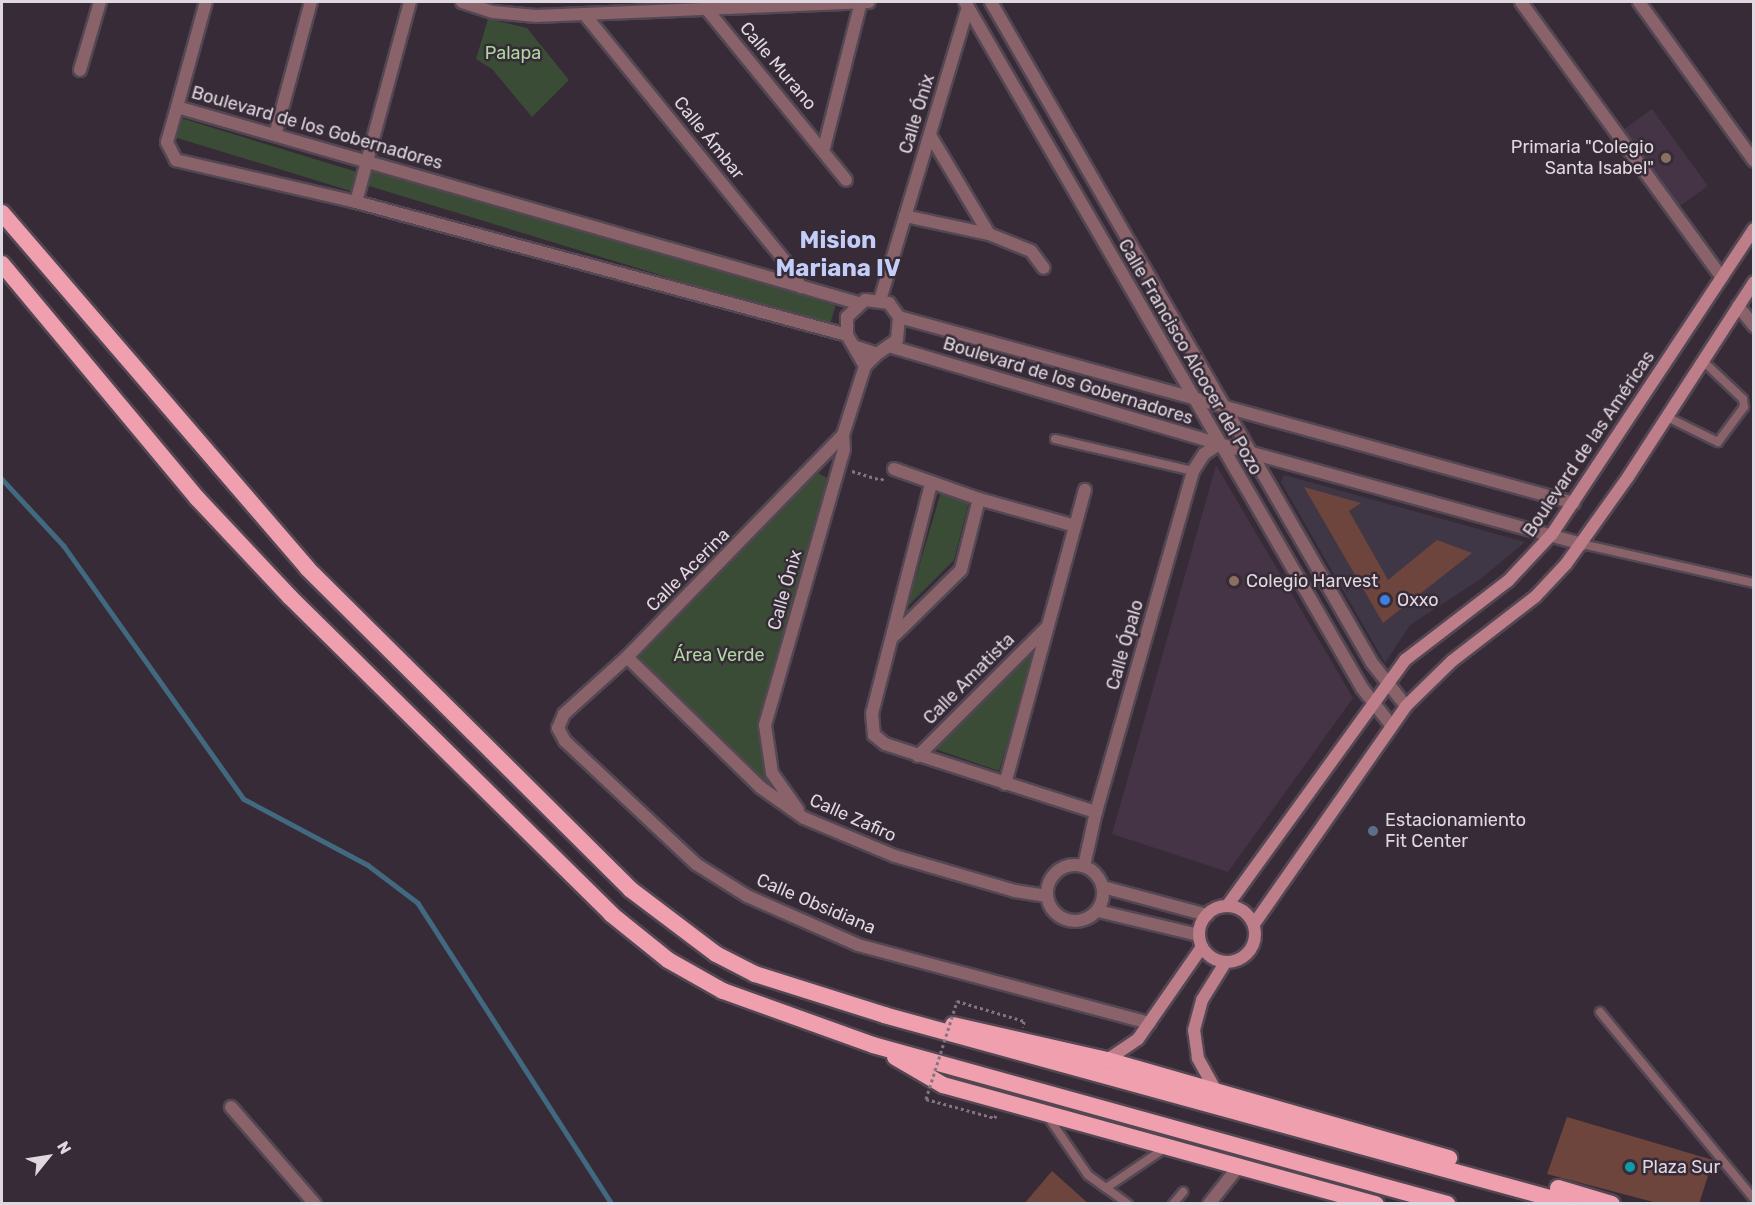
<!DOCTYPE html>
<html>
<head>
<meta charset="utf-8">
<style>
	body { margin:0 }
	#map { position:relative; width:1755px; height:1205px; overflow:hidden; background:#372b37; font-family:Rubik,sans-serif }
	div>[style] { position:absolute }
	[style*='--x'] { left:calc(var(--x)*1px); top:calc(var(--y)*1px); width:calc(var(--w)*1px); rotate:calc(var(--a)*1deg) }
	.commercial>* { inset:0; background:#3f3646 }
	.built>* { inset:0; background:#443445; transform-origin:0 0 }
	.green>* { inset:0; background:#3a4c35; transform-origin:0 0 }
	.stream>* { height:4.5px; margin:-2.25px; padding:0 2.25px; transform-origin:2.25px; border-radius:2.25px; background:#416980 }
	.building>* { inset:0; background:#6e453d }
	.path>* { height:3px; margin-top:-1.5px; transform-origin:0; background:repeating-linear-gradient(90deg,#7f7680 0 3px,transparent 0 6px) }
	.roads { filter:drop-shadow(2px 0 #524752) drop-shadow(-2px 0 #524752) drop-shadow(0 2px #524752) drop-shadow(0 -2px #524752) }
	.service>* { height:8px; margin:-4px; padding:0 4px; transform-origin:4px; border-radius:4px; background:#8a6269 }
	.minor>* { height:12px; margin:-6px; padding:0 6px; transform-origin:6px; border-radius:6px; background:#8a6269 }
	.minor>.ring { margin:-6px; padding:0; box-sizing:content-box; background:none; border:12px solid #8a6269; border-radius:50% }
	.tertiary>* { height:12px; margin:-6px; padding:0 6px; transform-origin:6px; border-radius:6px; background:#8a6269 }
	.secondary>* { height:12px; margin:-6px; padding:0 6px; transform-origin:6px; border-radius:6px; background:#bd7d89 }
	.secondary>.ring { margin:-6px; padding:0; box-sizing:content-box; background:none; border:12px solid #bd7d89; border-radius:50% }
	.trunk>* { height:16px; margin:-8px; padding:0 8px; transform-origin:8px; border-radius:8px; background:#f09fae }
	.path-bridge>* { height:3px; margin-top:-1.5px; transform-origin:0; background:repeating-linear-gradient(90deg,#7f7680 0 3px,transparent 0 6px) }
	.dots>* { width:16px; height:16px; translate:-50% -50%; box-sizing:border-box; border:3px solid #372b37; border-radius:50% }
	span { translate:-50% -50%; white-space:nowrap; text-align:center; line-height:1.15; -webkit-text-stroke:5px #372b37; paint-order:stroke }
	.park-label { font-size:18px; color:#aed8a0 }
	.street-label { font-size:18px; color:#dfd8e0 }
	.poi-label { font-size:18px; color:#dfd8e0 }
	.right { translate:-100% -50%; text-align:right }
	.left { translate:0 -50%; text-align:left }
	.district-label { font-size:24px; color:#c2cef8; font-weight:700 }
	.frame { position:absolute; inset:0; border:3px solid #dfd8e0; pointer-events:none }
	.north { position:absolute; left:18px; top:1127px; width:60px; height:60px; -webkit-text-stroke:4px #372b37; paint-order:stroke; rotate:60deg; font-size:16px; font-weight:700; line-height:24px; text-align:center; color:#dfd8e0 }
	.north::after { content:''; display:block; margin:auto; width:21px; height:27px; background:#dfd8e0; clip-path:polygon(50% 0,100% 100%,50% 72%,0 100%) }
</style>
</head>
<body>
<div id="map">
	<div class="commercial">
		<div style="clip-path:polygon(1284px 475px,1525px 542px,1482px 578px,1410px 625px,1385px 663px,1281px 482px)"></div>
	</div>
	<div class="built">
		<div style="left:1652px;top:109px;width:95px;height:35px;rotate:54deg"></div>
		<div style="clip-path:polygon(1216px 465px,1353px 698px,1228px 872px,1112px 834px)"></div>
	</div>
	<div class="green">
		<div style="clip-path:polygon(488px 19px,527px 28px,569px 80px,532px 117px,492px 69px,476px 59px)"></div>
		<div style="left:174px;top:116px;width:195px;height:20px;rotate:17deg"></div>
		<div style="left:369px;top:163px;width:488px;height:22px;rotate:17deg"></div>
		<div style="clip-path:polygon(818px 473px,827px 478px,828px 489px,769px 707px,759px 729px,777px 792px,629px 657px)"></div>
		<div style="clip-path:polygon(941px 492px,969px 502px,954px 560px,907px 607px)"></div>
		<div style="clip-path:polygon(1037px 646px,999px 771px,935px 749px)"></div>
	</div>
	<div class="stream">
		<div style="--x:2;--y:479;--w:91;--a:47.2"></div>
		<div style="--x:64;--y:546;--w:310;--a:54.6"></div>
		<div style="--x:244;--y:799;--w:140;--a:28"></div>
		<div style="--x:368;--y:865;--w:63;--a:37.2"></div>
		<div style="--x:418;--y:903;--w:358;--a:57.2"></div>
	</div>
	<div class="building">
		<div style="clip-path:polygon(1304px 487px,1361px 503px,1349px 511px,1388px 580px,1437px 540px,1472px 553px,1383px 623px)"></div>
		<div style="clip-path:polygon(1567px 1117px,1713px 1160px,1699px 1204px,1661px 1204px,1547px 1174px)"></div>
		<div style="clip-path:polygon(1052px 1171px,1089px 1204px,1024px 1204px)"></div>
	</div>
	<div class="path">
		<div style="--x:852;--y:471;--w:30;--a:17"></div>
		<div style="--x:881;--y:480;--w:5;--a:-37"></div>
		<div style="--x:957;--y:1001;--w:70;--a:16.6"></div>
		<div style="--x:1024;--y:1021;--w:6;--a:99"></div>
		<div style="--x:926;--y:1099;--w:72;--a:15.4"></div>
		<div style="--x:995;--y:1118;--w:4;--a:-76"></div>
	</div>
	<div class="roads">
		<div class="service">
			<div style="--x:1667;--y:417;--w:57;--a:26.1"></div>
			<div style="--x:1718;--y:442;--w:44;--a:-53.4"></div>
			<div style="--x:1744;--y:407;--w:8;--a:-97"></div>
			<div style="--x:1743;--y:399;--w:55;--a:-136.5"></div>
			<div style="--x:1055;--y:439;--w:142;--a:13.1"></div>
			<div style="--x:1582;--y:544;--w:176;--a:12.8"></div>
			<div style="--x:1600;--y:1012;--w:242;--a:50.5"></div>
			<div style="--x:1048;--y:1117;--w:70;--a:55.4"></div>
			<div style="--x:1088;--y:1175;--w:22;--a:36"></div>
			<div style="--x:1106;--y:1188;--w:71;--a:-34.1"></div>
			<div style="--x:1106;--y:1188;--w:27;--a:36"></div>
			<div style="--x:1173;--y:1204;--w:16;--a:-50"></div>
		</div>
		<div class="minor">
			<div style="--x:462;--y:2;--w:33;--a:18"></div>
			<div style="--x:493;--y:12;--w:43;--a:5.3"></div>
			<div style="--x:536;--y:16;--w:333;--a:-2.4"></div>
			<div style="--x:1521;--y:2;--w:341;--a:53.9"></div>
			<div style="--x:1639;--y:2;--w:196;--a:54.1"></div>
			<div style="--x:705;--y:7;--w:223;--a:50.8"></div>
			<div style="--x:585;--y:15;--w:316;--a:50.9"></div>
			<div style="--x:784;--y:260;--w:32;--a:58"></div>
			<div style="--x:80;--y:70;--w:71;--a:-73.6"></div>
			<div style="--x:177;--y:107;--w:109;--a:-74.6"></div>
			<div style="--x:275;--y:135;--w:138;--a:-74.9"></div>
			<div style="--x:930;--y:135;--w:115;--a:59.2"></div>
			<div style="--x:824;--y:148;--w:151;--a:-75.8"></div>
			<div style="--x:356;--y:202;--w:207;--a:-74.9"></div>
			<div style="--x:905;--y:216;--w:86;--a:12.1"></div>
			<div style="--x:989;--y:234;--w:45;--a:22"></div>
			<div style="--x:1031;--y:251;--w:21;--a:53"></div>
			<div style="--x:880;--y:300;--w:306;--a:-73.3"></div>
			<div style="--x:1738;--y:306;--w:26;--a:51"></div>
			<div style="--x:899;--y:317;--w:700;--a:15.41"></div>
			<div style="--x:847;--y:335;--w:509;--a:-164.84"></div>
			<div style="--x:356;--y:202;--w:185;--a:-166.9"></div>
			<div style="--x:176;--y:160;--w:20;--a:-117"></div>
			<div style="--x:167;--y:142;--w:36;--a:-74"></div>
			<div style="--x:177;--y:107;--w:709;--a:16.06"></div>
			<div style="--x:856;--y:347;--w:22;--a:18"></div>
			<div style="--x:877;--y:354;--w:24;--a:-35"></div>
			<div style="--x:897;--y:340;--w:23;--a:-85"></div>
			<div style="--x:899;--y:317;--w:17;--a:-126"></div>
			<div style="--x:889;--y:303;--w:24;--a:-173"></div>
			<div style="--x:865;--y:300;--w:25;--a:137"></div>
			<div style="--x:847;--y:317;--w:18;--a:90"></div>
			<div style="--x:847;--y:335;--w:36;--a:60"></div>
			<div style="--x:892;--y:347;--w:341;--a:16.5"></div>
			<div style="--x:1219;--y:444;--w:377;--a:15.4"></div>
			<div style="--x:843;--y:435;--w:310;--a:134.2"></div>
			<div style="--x:627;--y:657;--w:85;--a:137.9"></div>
			<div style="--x:564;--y:714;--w:15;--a:113"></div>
			<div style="--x:558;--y:728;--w:15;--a:62"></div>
			<div style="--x:565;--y:741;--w:180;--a:43.2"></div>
			<div style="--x:696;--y:864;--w:60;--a:32.1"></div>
			<div style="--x:747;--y:896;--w:121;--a:23.8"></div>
			<div style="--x:858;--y:945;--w:302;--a:15"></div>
			<div style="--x:894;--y:469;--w:90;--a:19.4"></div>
			<div style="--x:979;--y:499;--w:97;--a:15.6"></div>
			<div style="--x:931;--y:484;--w:236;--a:104.4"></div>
			<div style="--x:872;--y:713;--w:22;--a:85"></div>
			<div style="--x:874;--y:735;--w:14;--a:39"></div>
			<div style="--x:885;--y:744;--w:222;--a:17.9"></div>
			<div style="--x:894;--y:636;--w:94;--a:-44.6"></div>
			<div style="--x:961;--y:570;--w:73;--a:-75.8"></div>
			<div style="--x:627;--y:657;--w:186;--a:44.3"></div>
			<div style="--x:760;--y:787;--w:54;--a:35.2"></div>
			<div style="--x:804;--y:818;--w:99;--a:22.7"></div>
			<div style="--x:895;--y:856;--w:125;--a:16.3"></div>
			<div style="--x:1015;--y:891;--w:32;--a:9"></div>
			<div style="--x:918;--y:756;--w:180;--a:-45"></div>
			<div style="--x:1005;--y:784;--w:305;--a:-74.8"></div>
			<div style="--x:798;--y:810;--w:45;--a:-125.1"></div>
			<div style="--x:772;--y:773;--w:49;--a:-98.3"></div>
			<div style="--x:765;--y:725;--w:287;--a:-74"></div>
			<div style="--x:844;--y:449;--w:14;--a:-94"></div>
			<div style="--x:843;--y:435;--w:72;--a:-72.3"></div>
			<div style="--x:865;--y:366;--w:17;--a:-45"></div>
			<div class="ring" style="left:1047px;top:865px;width:44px;height:44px"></div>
			<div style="--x:1084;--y:866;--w:55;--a:-77.5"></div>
			<div style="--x:1096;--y:812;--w:355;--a:-74.1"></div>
			<div style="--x:1193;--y:471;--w:20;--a:-57"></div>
			<div style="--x:1204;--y:454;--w:18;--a:-34"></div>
			<div style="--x:1103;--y:887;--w:108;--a:15.1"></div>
			<div style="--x:1098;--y:911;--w:104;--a:13.4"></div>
			<div style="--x:231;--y:1107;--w:128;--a:49.1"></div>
			<div style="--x:1209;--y:1204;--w:48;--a:-51.7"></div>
		</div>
		<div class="tertiary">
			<div style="--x:965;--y:2;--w:793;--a:59.94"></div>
			<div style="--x:1362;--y:688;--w:47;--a:51.9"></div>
			<div style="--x:991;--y:2;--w:763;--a:60.04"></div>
			<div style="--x:1372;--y:663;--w:55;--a:51.7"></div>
		</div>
		<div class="secondary">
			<div class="ring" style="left:1199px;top:906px;width:44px;height:44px"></div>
			<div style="--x:1227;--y:906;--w:304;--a:-54.1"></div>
			<div style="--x:1405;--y:660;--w:130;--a:-37.5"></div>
			<div style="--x:1508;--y:581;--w:64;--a:-46.9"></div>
			<div style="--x:1552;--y:534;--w:366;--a:-56.5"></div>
			<div style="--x:1254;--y:924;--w:266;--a:-55.1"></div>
			<div style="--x:1406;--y:706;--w:64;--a:-44.4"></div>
			<div style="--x:1452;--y:661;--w:106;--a:-37.7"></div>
			<div style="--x:1536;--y:596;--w:44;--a:-46.8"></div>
			<div style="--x:1566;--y:564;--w:107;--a:-54.5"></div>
			<div style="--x:1628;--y:477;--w:232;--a:-57.1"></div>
			<div style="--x:1107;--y:1060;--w:37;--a:-34"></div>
			<div style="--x:1138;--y:1039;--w:112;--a:-55.2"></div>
			<div style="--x:1216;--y:1091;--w:38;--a:-119"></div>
			<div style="--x:1198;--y:1058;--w:28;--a:-98"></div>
			<div style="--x:1194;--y:1030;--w:31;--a:-75"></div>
			<div style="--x:1202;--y:1000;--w:44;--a:-58.1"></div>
		</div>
		<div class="trunk">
			<div style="--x:2;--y:213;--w:469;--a:49.3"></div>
			<div style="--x:308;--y:569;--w:454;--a:44.8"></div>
			<div style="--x:630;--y:889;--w:108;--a:37.1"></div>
			<div style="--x:716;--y:954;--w:44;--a:27.1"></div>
			<div style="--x:755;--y:974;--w:135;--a:17.6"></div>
			<div style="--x:884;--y:1015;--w:713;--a:15.36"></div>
			<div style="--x:2;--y:264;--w:306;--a:50.2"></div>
			<div style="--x:198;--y:499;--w:134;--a:46.8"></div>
			<div style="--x:290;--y:597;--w:451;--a:44.6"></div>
			<div style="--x:611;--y:914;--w:73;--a:38.9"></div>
			<div style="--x:668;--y:960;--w:63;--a:29.4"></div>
			<div style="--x:723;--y:991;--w:159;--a:19.8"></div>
			<div style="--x:873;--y:1045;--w:596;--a:15.48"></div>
			<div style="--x:953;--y:1025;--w:158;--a:12.8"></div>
			<div style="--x:1107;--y:1060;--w:356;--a:16"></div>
			<div style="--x:895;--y:1057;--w:56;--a:30.3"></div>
			<div style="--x:943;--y:1085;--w:449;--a:15.4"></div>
			<div style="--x:1558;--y:1188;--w:56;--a:16.5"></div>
		</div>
	</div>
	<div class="path-bridge">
		<div style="--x:926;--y:1099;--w:103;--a:-72.4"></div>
	</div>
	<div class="dots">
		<div style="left:1666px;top:158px;background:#8d6e63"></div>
		<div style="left:1234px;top:581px;background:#8d6e63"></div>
		<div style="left:1385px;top:600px;background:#3f7fe0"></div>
		<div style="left:1373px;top:831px;background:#5c6f8a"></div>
		<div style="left:1630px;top:1167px;background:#0f9aa8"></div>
	</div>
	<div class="park-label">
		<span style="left:513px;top:53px">Palapa</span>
		<span style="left:719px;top:655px">Área Verde</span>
	</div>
	<div class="street-label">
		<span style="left:778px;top:66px;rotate:50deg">Calle Murano</span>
		<span style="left:917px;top:114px;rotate:-73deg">Calle Ónix</span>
		<span style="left:317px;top:128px;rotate:16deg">Boulevard de los Gobernadores</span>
		<span style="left:709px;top:138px;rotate:51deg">Calle Ámbar</span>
		<span style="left:1190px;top:357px;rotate:60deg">Calle Francisco Alcocer del Pozo</span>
		<span style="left:1068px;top:381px;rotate:17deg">Boulevard de los Gobernadores</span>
		<span style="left:1589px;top:444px;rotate:-56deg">Boulevard de las Américas</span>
		<span style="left:688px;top:570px;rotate:-45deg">Calle Acerina</span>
		<span style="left:785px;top:590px;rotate:-74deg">Calle Ónix</span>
		<span style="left:1125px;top:645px;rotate:-74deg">Calle Ópalo</span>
		<span style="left:969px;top:679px;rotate:-45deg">Calle Amatista</span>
		<span style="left:853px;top:818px;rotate:24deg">Calle Zafiro</span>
		<span style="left:816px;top:904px;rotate:23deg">Calle Obsidiana</span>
	</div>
	<div class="poi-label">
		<span class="right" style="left:1654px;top:158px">Primaria "Colegio<br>Santa Isabel"</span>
		<span class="left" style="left:1246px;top:581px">Colegio Harvest</span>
		<span class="left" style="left:1397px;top:600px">Oxxo</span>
		<span class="left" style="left:1385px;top:831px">Estacionamiento<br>Fit Center</span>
		<span class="left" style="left:1642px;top:1167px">Plaza Sur</span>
	</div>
	<div class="district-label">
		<span style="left:838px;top:255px">Mision<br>Mariana IV</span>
	</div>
	<div class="frame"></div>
	<div class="north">N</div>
</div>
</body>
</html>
